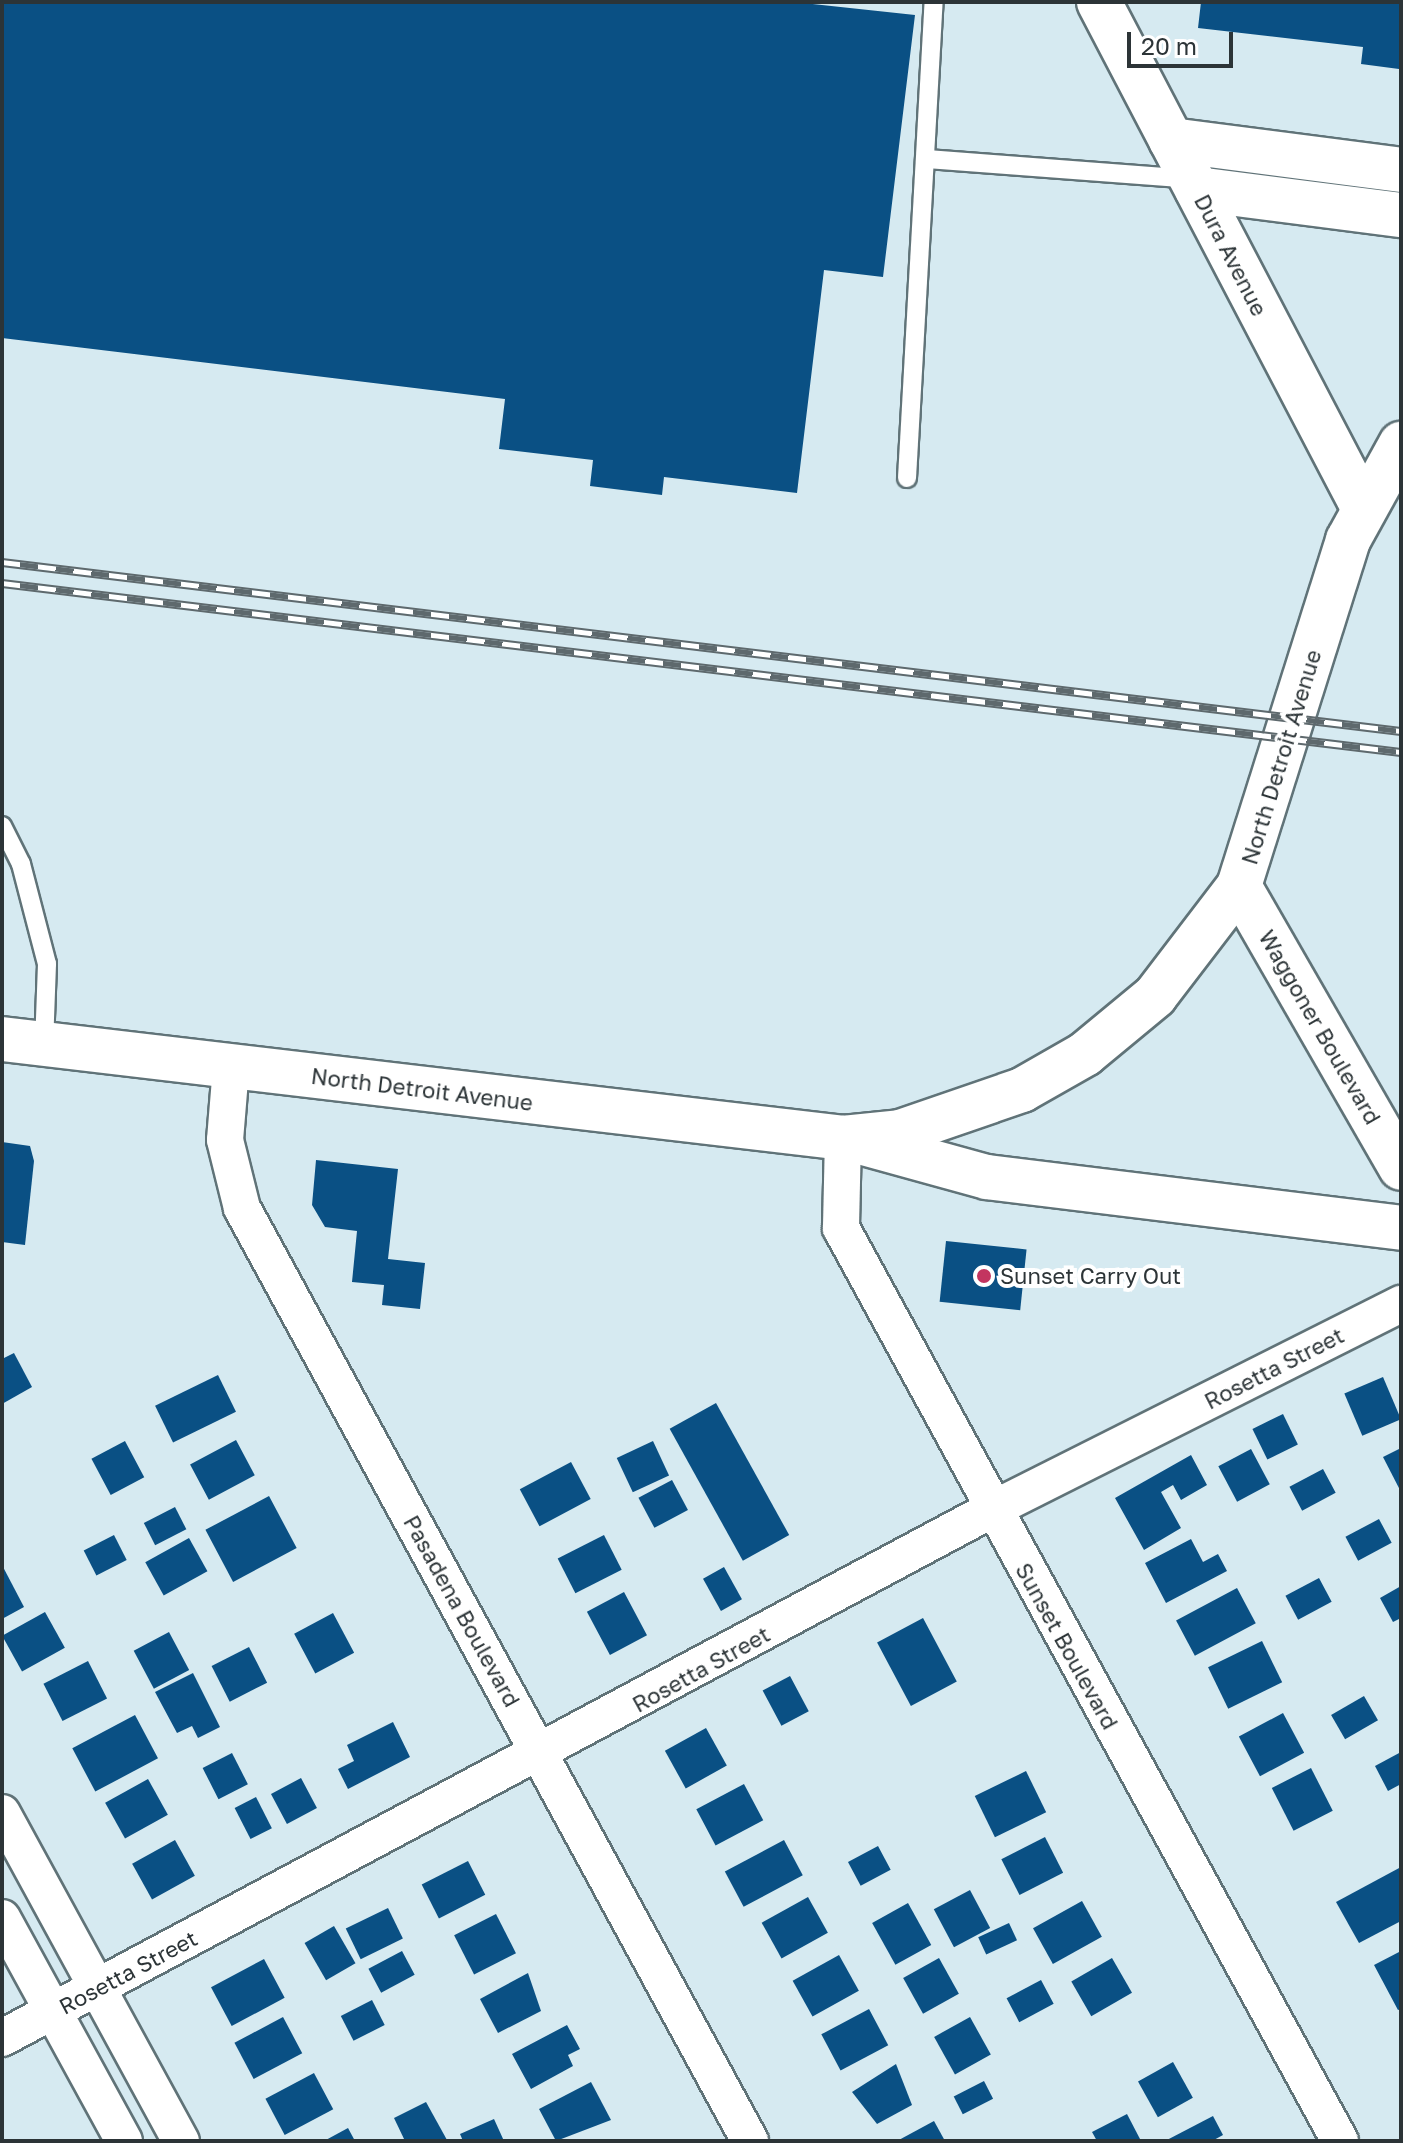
<!DOCTYPE html>
<html>
<head>
<meta charset="utf-8">
<style>
	body { margin:0 }
	#map { position:relative; width:1403px; height:2143px; overflow:hidden; background:#d6eaf1; font-family:"Golos Text",sans-serif }
	div>[style] { position:absolute }
	[style*='--x'] { left:calc(var(--x)*1px); top:calc(var(--y)*1px); width:calc(var(--w)*1px); rotate:calc(var(--a)*1deg) }
	.building>* { inset:0; background:#0a5084; transform-origin:0 0 }
	.roads { filter:drop-shadow(2px 0 #607378) drop-shadow(-2px 0 #607378) drop-shadow(0 2px #607378) drop-shadow(0 -2px #607378) }
	.lane>* { height:18px; margin:-9px; padding:0 9px; transform-origin:9px; border-radius:9px; background:#fff }
	.street>* { height:36px; margin:-18px; padding:0 18px; transform-origin:18px; border-radius:18px; background:#fff }
	.secondary>* { height:44px; margin:-22px; padding:0 22px; transform-origin:22px; border-radius:22px; background:#fff }
	.primary>* { height:44px; margin:-22px; padding:0 22px; transform-origin:22px; border-radius:22px; background:#fff }
	.rail>* { height:9px; margin-top:-4.5px; transform-origin:0; background:repeating-linear-gradient(90deg,#fff 0 18px,#5e696d 0 36px); box-sizing:border-box; border-block:2px solid #5e696d }
	.dots>* { width:22px; height:22px; translate:-50% -50%; box-sizing:border-box; border:4px solid #fff; border-radius:50% }
	span { translate:-50% -50%; white-space:nowrap; text-align:center; line-height:1.15; -webkit-text-stroke:8px #fff; paint-order:stroke }
	.street-label { font-size:22px; color:#2c3437 }
	.poi-label { font-size:22px; color:#2c3437 }
	.left { translate:0 -50%; text-align:left }
	.frame { position:absolute; inset:0; border:4px solid #2c3437; pointer-events:none }
	.scale { position:absolute; left:1127px; top:32px; width:106px; height:36px; box-sizing:border-box; border:4px solid #2c3437; border-top:0; padding-left:10px; font-size:24px; line-height:28px; white-space:nowrap; color:#2c3437; -webkit-text-stroke:6px #fff; paint-order:stroke }
</style>
</head>
<body>
<div id="map">
	<div class="building">
		<div style="clip-path:polygon(2px 2px,794px 2px,915px 15px,883px 277px,824px 270px,797px 493px,664px 477px,662px 495px,590px 486px,593px 460px,499px 449px,505px 399px,2px 338px)"></div>
		<div style="clip-path:polygon(1201px 2px,1401px 2px,1399px 69px,1361px 64px,1363px 47px,1198px 28px)"></div>
		<div style="clip-path:polygon(2px 1142px,30px 1146px,34px 1161px,25px 1245px,2px 1242px)"></div>
		<div style="clip-path:polygon(316px 1160px,398px 1169px,388px 1259px,425px 1263px,420px 1309px,382px 1305px,384px 1285px,352px 1282px,357px 1231px,325px 1227px,312px 1205px)"></div>
		<div style="left:946px;top:1241px;width:81px;height:61px;rotate:6deg"></div>
		<div style="clip-path:polygon(14px 1353px,32px 1387px,2px 1404px,2px 1359px)"></div>
		<div style="left:218px;top:1375px;width:41px;height:70px;rotate:64deg"></div>
		<div style="left:1383px;top:1377px;width:46px;height:42px;rotate:67deg"></div>
		<div style="left:716px;top:1403px;width:151px;height:53px;rotate:61deg"></div>
		<div style="left:1283px;top:1414px;width:34px;height:34px;rotate:64deg"></div>
		<div style="left:236px;top:1440px;width:40px;height:52px;rotate:62deg"></div>
		<div style="left:125px;top:1441px;width:41px;height:38px;rotate:62deg"></div>
		<div style="left:653px;top:1441px;width:38px;height:40px;rotate:65deg"></div>
		<div style="clip-path:polygon(1401px 1448px,1401px 1492px,1383px 1457px)"></div>
		<div style="left:1251px;top:1449px;width:40px;height:37px;rotate:62deg"></div>
		<div style="clip-path:polygon(1191px 1455px,1207px 1485px,1181px 1500px,1173px 1485px,1161px 1492px,1181px 1528px,1144px 1550px,1115px 1498px)"></div>
		<div style="left:571px;top:1462px;width:42px;height:58px;rotate:62deg"></div>
		<div style="left:1323px;top:1469px;width:27px;height:38px;rotate:62deg"></div>
		<div style="left:672px;top:1480px;width:34px;height:38px;rotate:62deg"></div>
		<div style="left:269px;top:1496px;width:59px;height:72px;rotate:62deg"></div>
		<div style="left:175px;top:1507px;width:25px;height:35px;rotate:63deg"></div>
		<div style="left:1379px;top:1519px;width:27px;height:38px;rotate:62deg"></div>
		<div style="left:114px;top:1535px;width:28px;height:34px;rotate:63deg"></div>
		<div style="left:604px;top:1535px;width:39px;height:52px;rotate:63deg"></div>
		<div style="left:189px;top:1538px;width:38px;height:50px;rotate:61deg"></div>
		<div style="clip-path:polygon(1191px 1539px,1203px 1562px,1218px 1554px,1227px 1571px,1166px 1603px,1145px 1563px)"></div>
		<div style="clip-path:polygon(2px 1565px,24px 1607px,2px 1619px)"></div>
		<div style="left:724px;top:1567px;width:37px;height:24px;rotate:61deg"></div>
		<div style="left:1319px;top:1578px;width:27px;height:38px;rotate:62deg"></div>
		<div style="clip-path:polygon(1401px 1586px,1401px 1618px,1393px 1622px,1380px 1598px)"></div>
		<div style="left:1237px;top:1588px;width:40px;height:69px;rotate:62deg"></div>
		<div style="left:624px;top:1592px;width:49px;height:42px;rotate:62deg"></div>
		<div style="left:45px;top:1612px;width:41px;height:49px;rotate:61deg"></div>
		<div style="left:333px;top:1613px;width:45px;height:44px;rotate:62deg"></div>
		<div style="left:923px;top:1618px;width:72px;height:52px;rotate:62deg"></div>
		<div style="left:169px;top:1632px;width:43px;height:40px;rotate:62deg"></div>
		<div style="left:1262px;top:1641px;width:46px;height:60px;rotate:64deg"></div>
		<div style="left:249px;top:1647px;width:40px;height:42px;rotate:63deg"></div>
		<div style="left:88px;top:1661px;width:42px;height:50px;rotate:63deg"></div>
		<div style="clip-path:polygon(193px 1673px,220px 1727px,198px 1738px,192px 1726px,177px 1733px,155px 1692px)"></div>
		<div style="left:790px;top:1676px;width:40px;height:31px;rotate:62deg"></div>
		<div style="left:1364px;top:1696px;width:28px;height:38px;rotate:60deg"></div>
		<div style="left:1283px;top:1713px;width:45px;height:50px;rotate:62deg"></div>
		<div style="left:135px;top:1715px;width:49px;height:71px;rotate:62deg"></div>
		<div style="clip-path:polygon(393px 1722px,410px 1757px,348px 1789px,338px 1769px,354px 1761px,347px 1745px)"></div>
		<div style="left:706px;top:1728px;width:43px;height:47px;rotate:61deg"></div>
		<div style="clip-path:polygon(1401px 1752px,1401px 1784px,1388px 1791px,1375px 1766px)"></div>
		<div style="left:232px;top:1753px;width:35px;height:33px;rotate:63deg"></div>
		<div style="left:1311px;top:1768px;width:48px;height:44px;rotate:63deg"></div>
		<div style="left:1026px;top:1771px;width:46px;height:57px;rotate:64deg"></div>
		<div style="left:301px;top:1778px;width:34px;height:34px;rotate:62deg"></div>
		<div style="left:148px;top:1779px;width:41px;height:49px;rotate:61deg"></div>
		<div style="left:744px;top:1784px;width:41px;height:54px;rotate:62deg"></div>
		<div style="left:256px;top:1797px;width:35px;height:24px;rotate:63deg"></div>
		<div style="left:1045px;top:1837px;width:40px;height:49px;rotate:63deg"></div>
		<div style="left:175px;top:1840px;width:41px;height:49px;rotate:61deg"></div>
		<div style="left:784px;top:1840px;width:40px;height:67px;rotate:62deg"></div>
		<div style="left:878px;top:1846px;width:27px;height:34px;rotate:62deg"></div>
		<div style="left:468px;top:1861px;width:38px;height:52px;rotate:63deg"></div>
		<div style="clip-path:polygon(1401px 1867px,1401px 1921px,1359px 1943px,1336px 1902px)"></div>
		<div style="left:970px;top:1890px;width:43px;height:41px;rotate:62deg"></div>
		<div style="left:808px;top:1897px;width:41px;height:53px;rotate:61deg"></div>
		<div style="left:1082px;top:1901px;width:41px;height:56px;rotate:61deg"></div>
		<div style="left:908px;top:1903px;width:48px;height:41px;rotate:61deg"></div>
		<div style="left:388px;top:1908px;width:34px;height:47px;rotate:64deg"></div>
		<div style="left:496px;top:1914px;width:44px;height:47px;rotate:63deg"></div>
		<div style="left:1009px;top:1923px;width:19px;height:34px;rotate:65deg"></div>
		<div style="left:334px;top:1926px;width:43px;height:34px;rotate:60deg"></div>
		<div style="left:402px;top:1951px;width:27px;height:38px;rotate:62deg"></div>
		<div style="clip-path:polygon(1401px 1951px,1401px 2009px,1398px 2010px,1374px 1965px)"></div>
		<div style="left:839px;top:1955px;width:41px;height:53px;rotate:61deg"></div>
		<div style="left:939px;top:1958px;width:41px;height:41px;rotate:61deg"></div>
		<div style="left:1112px;top:1958px;width:40px;height:47px;rotate:60deg"></div>
		<div style="left:264px;top:1959px;width:44px;height:60px;rotate:62deg"></div>
		<div style="clip-path:polygon(528px 1973px,541px 2011px,498px 2033px,480px 1999px)"></div>
		<div style="left:1041px;top:1980px;width:27px;height:39px;rotate:62deg"></div>
		<div style="left:372px;top:2000px;width:28px;height:35px;rotate:63deg"></div>
		<div style="left:869px;top:2009px;width:41px;height:54px;rotate:62deg"></div>
		<div style="left:283px;top:2017px;width:41px;height:55px;rotate:62deg"></div>
		<div style="left:970px;top:2017px;width:43px;height:41px;rotate:61deg"></div>
		<div style="clip-path:polygon(567px 2025px,580px 2049px,568px 2055px,573px 2066px,531px 2089px,512px 2054px)"></div>
		<div style="left:1173px;top:2062px;width:41px;height:40px;rotate:61deg"></div>
		<div style="clip-path:polygon(896px 2064px,912px 2105px,877px 2124px,852px 2092px)"></div>
		<div style="left:314px;top:2073px;width:41px;height:55px;rotate:62deg"></div>
		<div style="left:984px;top:2081px;width:20px;height:34px;rotate:63deg"></div>
		<div style="clip-path:polygon(591px 2082px,611px 2120px,556px 2141px,539px 2109px)"></div>
		<div style="clip-path:polygon(426px 2102px,447px 2140px,405px 2141px,394px 2118px)"></div>
		<div style="clip-path:polygon(1127px 2114px,1140px 2139px,1097px 2141px,1092px 2132px)"></div>
		<div style="clip-path:polygon(1213px 2116px,1223px 2135px,1212px 2141px,1165px 2141px)"></div>
		<div style="clip-path:polygon(494px 2119px,504px 2141px,463px 2141px,460px 2134px)"></div>
		<div style="clip-path:polygon(934px 2121px,945px 2141px,897px 2141px)"></div>
		<div style="clip-path:polygon(348px 2128px,355px 2141px,324px 2141px)"></div>
	</div>
	<div class="roads">
		<div class="lane">
			<div style="--x:926;--y:159;--w:266;--a:4.3"></div>
			<div style="--x:907;--y:478;--w:477;--a:-86.8"></div>
			<div style="--x:2;--y:826;--w:42;--a:63.4"></div>
			<div style="--x:21;--y:864;--w:103;--a:75.4"></div>
			<div style="--x:47;--y:964;--w:80;--a:92.1"></div>
		</div>
		<div class="street">
			<div style="--x:231;--y:1067;--w:73;--a:94.7"></div>
			<div style="--x:225;--y:1140;--w:70;--a:76"></div>
			<div style="--x:242;--y:1208;--w:1062;--a:61.43"></div>
			<div style="--x:843;--y:1138;--w:90;--a:91.3"></div>
			<div style="--x:841;--y:1228;--w:1040;--a:61.34"></div>
			<div style="--x:2;--y:1813;--w:374;--a:61.4"></div>
			<div style="--x:2;--y:1918;--w:254;--a:61.3"></div>
			<div style="--x:2;--y:2038;--w:1121;--a:-28.1"></div>
			<div style="--x:991;--y:1510;--w:459;--a:-26.7"></div>
		</div>
		<div class="secondary">
			<div style="--x:1099;--y:2;--w:570;--a:62.4"></div>
			<div style="--x:1171;--y:140;--w:232;--a:7.4"></div>
			<div style="--x:1197;--y:189;--w:206;--a:7.3"></div>
			<div style="--x:1239;--y:886;--w:325;--a:60.1"></div>
			<div style="--x:845;--y:1138;--w:147;--a:15.4"></div>
			<div style="--x:987;--y:1177;--w:417;--a:7"></div>
		</div>
		<div class="primary">
			<div style="--x:2;--y:1039;--w:847;--a:6.71"></div>
			<div style="--x:843;--y:1138;--w:57;--a:-6"></div>
			<div style="--x:900;--y:1132;--w:129;--a:-19"></div>
			<div style="--x:1022;--y:1090;--w:73;--a:-29.7"></div>
			<div style="--x:1085;--y:1054;--w:91;--a:-39.6"></div>
			<div style="--x:1155;--y:996;--w:138;--a:-52.6"></div>
			<div style="--x:1239;--y:886;--w:363;--a:-72.5"></div>
			<div style="--x:1348;--y:540;--w:110;--a:-61.1"></div>
		</div>
	</div>
	<div class="rail">
		<div style="--x:2;--y:562;--w:1409;--a:6.89"></div>
		<div style="--x:2;--y:583;--w:1409;--a:6.89"></div>
	</div>
	<div class="dots">
		<div style="left:984px;top:1276px;background:#c33560"></div>
	</div>
	<div class="street-label">
		<span style="left:1231px;top:255px;rotate:63deg">Dura Avenue</span>
		<span style="left:1281px;top:757px;rotate:-73deg">North Detroit Avenue</span>
		<span style="left:1320px;top:1027px;rotate:60deg">Waggoner Boulevard</span>
		<span style="left:422px;top:1089px;rotate:7deg">North Detroit Avenue</span>
		<span style="left:1274px;top:1368px;rotate:-27deg">Rosetta Street</span>
		<span style="left:462px;top:1611px;rotate:61deg">Pasadena Boulevard</span>
		<span style="left:1067px;top:1646px;rotate:61deg">Sunset Boulevard</span>
		<span style="left:701px;top:1669px;rotate:-29deg">Rosetta Street</span>
		<span style="left:128px;top:1972px;rotate:-28deg">Rosetta Street</span>
	</div>
	<div class="poi-label">
		<span class="left" style="left:1000px;top:1276px">Sunset Carry Out</span>
	</div>
	<div class="frame"></div>
	<div class="scale">20 m</div>
</div>
</body>
</html>
